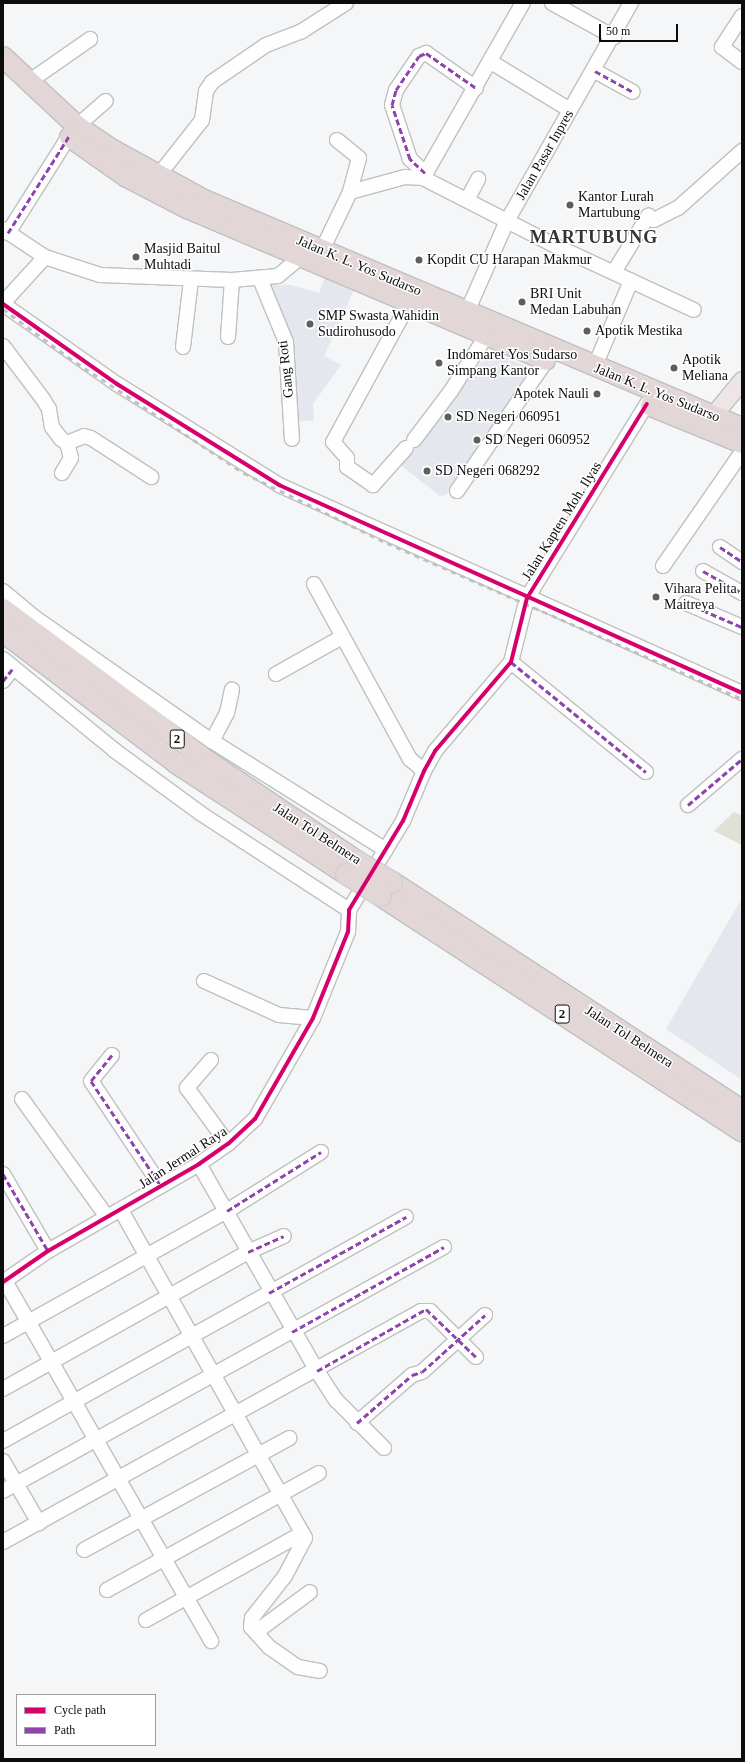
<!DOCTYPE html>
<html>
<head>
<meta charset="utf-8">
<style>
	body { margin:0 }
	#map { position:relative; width:745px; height:1762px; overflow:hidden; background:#f5f6f7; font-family:Georgia,serif }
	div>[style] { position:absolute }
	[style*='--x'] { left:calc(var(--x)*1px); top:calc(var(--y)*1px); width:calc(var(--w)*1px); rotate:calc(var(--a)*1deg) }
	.built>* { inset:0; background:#e4e7ed }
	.green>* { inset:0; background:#dee1d4 }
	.roads { filter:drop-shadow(1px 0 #bfc0c1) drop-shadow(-1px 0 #bfc0c1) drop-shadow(0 1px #bfc0c1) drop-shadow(0 -1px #bfc0c1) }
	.minor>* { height:14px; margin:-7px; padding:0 7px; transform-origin:7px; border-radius:7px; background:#fefefe }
	.major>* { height:17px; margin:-8.5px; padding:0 8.5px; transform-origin:8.5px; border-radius:8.5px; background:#eee5e6 }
	.highway>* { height:20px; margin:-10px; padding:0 10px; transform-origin:10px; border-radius:10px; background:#e3d6d7 }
	.rail>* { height:3px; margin-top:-1.5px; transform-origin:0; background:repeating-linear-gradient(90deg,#bfc0c1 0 5px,transparent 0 10px) }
	.bridges { filter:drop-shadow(1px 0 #cfd0d0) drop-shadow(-1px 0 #cfd0d0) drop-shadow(0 1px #cfd0d0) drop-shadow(0 -1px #cfd0d0) }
	.highway-bridge>* { height:20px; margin:-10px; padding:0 10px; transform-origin:10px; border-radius:10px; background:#e3d6d7 }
	.quiet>* { height:3px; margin-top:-1.5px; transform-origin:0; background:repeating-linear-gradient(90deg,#8e44ad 0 6px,transparent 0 9px) }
	.cycleway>* { height:4px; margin:-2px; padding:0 2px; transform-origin:2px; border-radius:2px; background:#d6006c }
	.dots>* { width:11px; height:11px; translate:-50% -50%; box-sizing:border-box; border:2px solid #fff; border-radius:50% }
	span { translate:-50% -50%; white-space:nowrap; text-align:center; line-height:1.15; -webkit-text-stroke:3px #fff; paint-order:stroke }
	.shield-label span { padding:1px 3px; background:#fff; border:1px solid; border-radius:3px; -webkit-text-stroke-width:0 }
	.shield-label { font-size:13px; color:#0c0c0d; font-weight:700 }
	.street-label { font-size:14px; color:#0c0c0d }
	.poi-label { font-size:14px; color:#0c0c0d }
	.left { translate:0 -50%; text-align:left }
	.right { translate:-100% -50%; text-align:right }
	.district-label { font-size:18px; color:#323435; font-weight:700; letter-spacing:1px }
	.frame { position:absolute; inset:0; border:4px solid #0c0c0d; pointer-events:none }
	.legend { position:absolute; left:16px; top:1694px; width:140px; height:52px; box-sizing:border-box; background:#fff; border:1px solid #9e9e9e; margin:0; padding:5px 7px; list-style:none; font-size:12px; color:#0c0c0d }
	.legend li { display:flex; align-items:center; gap:8px; height:20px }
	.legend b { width:20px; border:1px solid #9e9e9e }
	.scale { position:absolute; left:599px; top:24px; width:79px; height:18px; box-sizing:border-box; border:2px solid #0c0c0d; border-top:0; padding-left:5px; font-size:12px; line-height:14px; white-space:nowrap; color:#0c0c0d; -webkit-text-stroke:3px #fff; paint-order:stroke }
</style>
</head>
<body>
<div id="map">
	<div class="built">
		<div style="clip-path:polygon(325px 277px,354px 290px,324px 356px,341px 365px,313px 404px,314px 420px,297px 422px,266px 285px,291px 285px,319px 293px)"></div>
		<div style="clip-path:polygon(490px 351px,538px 371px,446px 495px,440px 496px,399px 464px)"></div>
		<div style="clip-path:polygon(742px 898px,742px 1080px,666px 1029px)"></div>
	</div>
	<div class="green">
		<div style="clip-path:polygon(734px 812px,742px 816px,742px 845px,714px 831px)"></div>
	</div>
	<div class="roads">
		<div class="minor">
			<div style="--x:552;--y:3;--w:71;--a:28.7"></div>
			<div style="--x:742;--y:16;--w:37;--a:123"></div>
			<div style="--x:722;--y:47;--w:25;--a:37"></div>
			<div style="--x:491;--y:62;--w:92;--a:31.3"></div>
			<div style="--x:595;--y:71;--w:43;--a:28.9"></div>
			<div style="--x:27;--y:83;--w:77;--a:-34.9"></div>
			<div style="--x:77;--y:126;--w:38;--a:-41"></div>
			<div style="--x:337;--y:140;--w:28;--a:39"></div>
			<div style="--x:359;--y:158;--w:35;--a:105"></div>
			<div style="--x:425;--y:173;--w:21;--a:-137"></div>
			<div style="--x:410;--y:159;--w:57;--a:-108.4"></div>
			<div style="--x:392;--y:105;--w:16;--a:-75"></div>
			<div style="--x:396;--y:90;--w:41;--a:-55.9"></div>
			<div style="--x:419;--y:56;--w:8;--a:-23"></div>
			<div style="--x:426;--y:53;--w:61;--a:35"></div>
			<div style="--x:158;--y:176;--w:71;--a:-51.8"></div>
			<div style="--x:202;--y:120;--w:29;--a:-82"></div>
			<div style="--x:206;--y:91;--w:11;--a:-56"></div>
			<div style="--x:212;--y:82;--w:65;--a:-34.4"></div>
			<div style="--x:266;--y:45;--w:39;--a:-21"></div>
			<div style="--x:302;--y:31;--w:52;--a:-32.5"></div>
			<div style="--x:423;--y:178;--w:202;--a:-60.3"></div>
			<div style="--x:467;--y:200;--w:24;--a:-62"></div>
			<div style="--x:3;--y:229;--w:50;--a:33.7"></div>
			<div style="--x:8;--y:233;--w:115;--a:-57.8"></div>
			<div style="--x:322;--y:250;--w:64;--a:-64.2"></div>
			<div style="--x:350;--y:192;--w:57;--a:-15.3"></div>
			<div style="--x:405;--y:177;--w:18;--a:3"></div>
			<div style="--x:423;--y:178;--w:147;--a:27.1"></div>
			<div style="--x:554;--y:245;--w:154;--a:24.9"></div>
			<div style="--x:614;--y:272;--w:66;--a:-58.7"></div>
			<div style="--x:648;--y:216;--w:7;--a:34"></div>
			<div style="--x:654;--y:220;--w:27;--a:-27"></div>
			<div style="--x:678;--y:208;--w:86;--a:-41.7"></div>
			<div style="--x:260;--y:279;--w:68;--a:67.6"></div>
			<div style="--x:286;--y:342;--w:97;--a:86.5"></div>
			<div style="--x:3;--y:303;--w:62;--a:-47.6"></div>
			<div style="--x:45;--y:257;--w:58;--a:18.1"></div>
			<div style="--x:100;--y:275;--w:132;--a:2.2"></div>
			<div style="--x:232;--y:280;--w:46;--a:-5"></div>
			<div style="--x:278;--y:276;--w:30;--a:-40"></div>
			<div style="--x:3;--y:304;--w:139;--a:35.1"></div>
			<div style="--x:117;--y:384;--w:191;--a:31.9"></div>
			<div style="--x:279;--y:485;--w:508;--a:24.19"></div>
			<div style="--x:467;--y:312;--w:99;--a:-66.3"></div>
			<div style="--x:507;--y:221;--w:251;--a:-60.4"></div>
			<div style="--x:228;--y:337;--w:57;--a:-86"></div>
			<div style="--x:3;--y:346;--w:66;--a:53"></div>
			<div style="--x:43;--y:399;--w:12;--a:59"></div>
			<div style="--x:49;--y:409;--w:18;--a:81"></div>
			<div style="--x:52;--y:427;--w:15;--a:53"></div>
			<div style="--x:61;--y:439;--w:7;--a:34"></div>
			<div style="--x:67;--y:443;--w:18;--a:-22"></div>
			<div style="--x:84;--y:436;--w:7;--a:16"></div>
			<div style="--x:91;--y:438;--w:72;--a:33"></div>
			<div style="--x:183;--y:347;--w:67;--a:-83.2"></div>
			<div style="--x:594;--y:368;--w:95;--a:-67"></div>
			<div style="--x:414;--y:440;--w:61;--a:-52.9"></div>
			<div style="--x:451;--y:391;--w:65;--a:-57.5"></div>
			<div style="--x:406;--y:448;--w:50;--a:131.7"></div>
			<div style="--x:373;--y:485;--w:32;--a:-145"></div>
			<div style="--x:347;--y:467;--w:9;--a:-90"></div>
			<div style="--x:347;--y:458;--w:21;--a:-131"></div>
			<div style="--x:333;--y:442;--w:158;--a:-61.3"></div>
			<div style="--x:62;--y:473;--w:17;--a:-59"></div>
			<div style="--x:71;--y:458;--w:16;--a:-105"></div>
			<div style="--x:457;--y:491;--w:158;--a:-55.6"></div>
			<div style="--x:720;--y:547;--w:27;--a:34"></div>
			<div style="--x:663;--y:566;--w:139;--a:-55.3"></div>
			<div style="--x:703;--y:571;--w:45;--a:29.4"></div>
			<div style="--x:314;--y:584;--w:200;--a:61.3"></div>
			<div style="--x:410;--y:759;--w:18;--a:41"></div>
			<div style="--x:3;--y:591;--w:40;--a:40"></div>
			<div style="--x:34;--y:617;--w:217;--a:34.9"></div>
			<div style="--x:212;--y:741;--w:205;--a:32.1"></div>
			<div style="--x:686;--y:603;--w:61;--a:23.2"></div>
			<div style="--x:3;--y:659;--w:144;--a:39.3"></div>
			<div style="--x:114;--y:750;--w:107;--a:36.2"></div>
			<div style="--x:200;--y:813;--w:178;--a:33.1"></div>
			<div style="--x:511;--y:662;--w:174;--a:39.2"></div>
			<div style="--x:276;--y:674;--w:76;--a:-29.3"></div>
			<div style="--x:3;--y:681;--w:16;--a:-52"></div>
			<div style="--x:212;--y:741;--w:32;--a:-62"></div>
			<div style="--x:227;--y:713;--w:24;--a:-78"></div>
			<div style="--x:688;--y:805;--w:71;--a:-40.4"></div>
			<div style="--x:204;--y:981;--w:82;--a:24.4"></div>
			<div style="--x:279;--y:1015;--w:34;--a:5"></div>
			<div style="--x:112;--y:1055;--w:33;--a:129"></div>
			<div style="--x:91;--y:1081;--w:126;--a:56.3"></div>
			<div style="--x:211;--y:1060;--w:37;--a:131"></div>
			<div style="--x:187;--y:1088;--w:69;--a:53.8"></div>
			<div style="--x:22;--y:1099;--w:145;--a:54.2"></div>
			<div style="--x:199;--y:1164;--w:238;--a:60.3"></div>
			<div style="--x:317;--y:1371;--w:35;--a:57"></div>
			<div style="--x:336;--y:1400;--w:68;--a:45"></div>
			<div style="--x:3;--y:1174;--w:89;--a:59.7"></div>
			<div style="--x:121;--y:1210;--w:376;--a:60.7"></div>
			<div style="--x:305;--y:1538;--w:43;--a:117.8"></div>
			<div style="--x:285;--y:1576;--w:53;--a:128.2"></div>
			<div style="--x:252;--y:1618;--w:9;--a:96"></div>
			<div style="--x:251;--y:1627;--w:27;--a:48"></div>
			<div style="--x:269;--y:1647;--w:35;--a:35"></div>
			<div style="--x:298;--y:1667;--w:22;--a:10"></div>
			<div style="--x:5;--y:1281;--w:415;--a:60.2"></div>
			<div style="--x:3;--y:1282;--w:55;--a:-34.6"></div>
			<div style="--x:48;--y:1251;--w:174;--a:-29.9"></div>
			<div style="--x:199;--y:1164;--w:35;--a:-35"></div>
			<div style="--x:228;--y:1144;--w:37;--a:-43"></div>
			<div style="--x:255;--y:1119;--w:116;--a:-60.1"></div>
			<div style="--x:313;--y:1018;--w:93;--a:-67.9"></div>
			<div style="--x:348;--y:932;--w:22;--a:-87"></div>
			<div style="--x:349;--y:910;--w:104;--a:-58.8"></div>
			<div style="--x:403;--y:821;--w:54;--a:-67.2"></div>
			<div style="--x:424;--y:771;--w:23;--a:-61"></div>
			<div style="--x:435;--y:751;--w:117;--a:-49.5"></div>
			<div style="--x:511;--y:662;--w:66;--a:-76"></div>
			<div style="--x:527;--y:598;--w:228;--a:-58.3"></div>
			<div style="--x:3;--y:1336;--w:257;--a:-29.2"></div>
			<div style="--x:227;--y:1211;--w:111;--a:-32.1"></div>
			<div style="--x:3;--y:1389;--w:281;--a:-29.2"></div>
			<div style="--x:248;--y:1252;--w:39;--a:-24"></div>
			<div style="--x:357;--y:1423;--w:73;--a:-41.1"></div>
			<div style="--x:412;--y:1375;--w:10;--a:-17"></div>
			<div style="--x:422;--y:1372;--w:85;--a:-42.1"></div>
			<div style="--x:3;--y:1441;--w:461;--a:-29.1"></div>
			<div style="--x:3;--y:1461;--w:72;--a:59.9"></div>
			<div style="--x:3;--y:1491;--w:504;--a:-28.96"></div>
			<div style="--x:3;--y:1542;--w:478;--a:-28.9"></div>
			<div style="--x:421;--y:1311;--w:9;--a:0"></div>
			<div style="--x:430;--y:1311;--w:65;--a:45"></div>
			<div style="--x:84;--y:1550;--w:234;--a:-28.6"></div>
			<div style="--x:107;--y:1590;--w:242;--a:-28.9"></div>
			<div style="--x:146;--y:1620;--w:179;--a:-29"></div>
			<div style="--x:256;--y:1632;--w:67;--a:-36.5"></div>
		</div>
		<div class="major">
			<div style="--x:713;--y:415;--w:45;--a:-50.4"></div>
		</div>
		<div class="highway">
			<div style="--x:3;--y:57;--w:101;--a:43"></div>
			<div style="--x:77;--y:126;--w:41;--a:34.1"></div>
			<div style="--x:111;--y:149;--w:106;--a:28.7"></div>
			<div style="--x:204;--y:200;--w:584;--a:22.97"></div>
			<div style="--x:70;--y:137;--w:70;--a:35.1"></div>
			<div style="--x:127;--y:177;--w:68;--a:27.3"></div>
			<div style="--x:187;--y:208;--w:389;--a:23"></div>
			<div style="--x:651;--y:406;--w:98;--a:22.1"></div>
			<div style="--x:3;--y:609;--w:257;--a:36.6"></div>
			<div style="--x:209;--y:762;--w:178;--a:33.8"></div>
			<div style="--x:3;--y:632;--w:217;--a:37.1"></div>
			<div style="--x:176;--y:763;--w:203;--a:33.1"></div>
			<div style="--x:392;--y:882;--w:418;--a:33.1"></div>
			<div style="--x:381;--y:896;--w:431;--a:33.1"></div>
		</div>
	</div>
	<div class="rail">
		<div style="--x:3;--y:309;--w:81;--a:36.4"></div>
		<div style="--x:68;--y:357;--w:211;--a:33.4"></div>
		<div style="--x:244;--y:473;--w:159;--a:26.1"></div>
		<div style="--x:387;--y:543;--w:388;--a:23.7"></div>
	</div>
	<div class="bridges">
		<div class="highway-bridge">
			<div style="--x:357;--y:861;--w:41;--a:31"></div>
			<div style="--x:346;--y:874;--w:41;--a:32.2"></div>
		</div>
	</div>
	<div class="quiet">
		<div style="--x:595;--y:71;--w:43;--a:28.9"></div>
		<div style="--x:425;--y:173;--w:21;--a:-137"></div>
		<div style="--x:410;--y:159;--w:57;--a:-108.4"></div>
		<div style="--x:392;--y:105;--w:16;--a:-75"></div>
		<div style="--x:396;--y:90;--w:41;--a:-55.9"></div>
		<div style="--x:419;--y:56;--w:8;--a:-23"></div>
		<div style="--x:426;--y:53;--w:61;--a:35"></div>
		<div style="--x:8;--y:233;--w:115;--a:-57.8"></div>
		<div style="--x:720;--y:547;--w:27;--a:34"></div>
		<div style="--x:703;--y:571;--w:45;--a:29.4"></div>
		<div style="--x:686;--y:603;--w:61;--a:23.2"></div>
		<div style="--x:511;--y:662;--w:174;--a:39.2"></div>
		<div style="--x:3;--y:681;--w:16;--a:-52"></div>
		<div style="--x:688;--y:805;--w:71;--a:-40.4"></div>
		<div style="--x:112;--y:1055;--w:33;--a:129"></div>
		<div style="--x:91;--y:1081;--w:126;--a:56.3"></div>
		<div style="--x:3;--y:1174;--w:89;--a:59.7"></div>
		<div style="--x:227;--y:1211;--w:111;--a:-32.1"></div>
		<div style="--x:248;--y:1252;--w:39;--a:-24"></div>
		<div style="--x:269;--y:1293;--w:157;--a:-29"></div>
		<div style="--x:292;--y:1332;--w:174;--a:-29.2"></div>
		<div style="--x:317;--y:1371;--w:125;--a:-29.6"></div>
		<div style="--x:426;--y:1309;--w:69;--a:43.8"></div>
		<div style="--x:357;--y:1423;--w:73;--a:-41.1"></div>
		<div style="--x:412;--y:1375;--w:10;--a:-17"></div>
		<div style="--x:422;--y:1372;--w:85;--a:-42.1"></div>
	</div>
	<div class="cycleway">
		<div style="--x:3;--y:304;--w:139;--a:35.1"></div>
		<div style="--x:117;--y:384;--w:191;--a:31.9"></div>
		<div style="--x:279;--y:485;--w:508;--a:24.19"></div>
		<div style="--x:3;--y:1282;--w:55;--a:-34.6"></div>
		<div style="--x:48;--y:1251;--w:174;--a:-29.9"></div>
		<div style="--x:199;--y:1164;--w:35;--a:-35"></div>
		<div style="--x:228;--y:1144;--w:37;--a:-43"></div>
		<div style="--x:255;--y:1119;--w:116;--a:-60.1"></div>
		<div style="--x:313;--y:1018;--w:93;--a:-67.9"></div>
		<div style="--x:348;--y:932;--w:22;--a:-87"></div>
		<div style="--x:349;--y:910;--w:104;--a:-58.8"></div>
		<div style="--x:403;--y:821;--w:54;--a:-67.2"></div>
		<div style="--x:424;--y:771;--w:23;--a:-61"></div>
		<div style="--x:435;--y:751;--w:117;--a:-49.5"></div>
		<div style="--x:511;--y:662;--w:66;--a:-76"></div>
		<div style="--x:527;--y:598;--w:228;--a:-58.3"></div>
	</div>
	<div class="dots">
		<div style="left:570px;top:205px;background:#5e5e5f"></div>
		<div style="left:136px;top:257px;background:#5e5e5f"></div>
		<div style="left:419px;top:260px;background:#5e5e5f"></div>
		<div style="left:522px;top:302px;background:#5e5e5f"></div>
		<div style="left:310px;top:324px;background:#5e5e5f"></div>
		<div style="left:587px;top:331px;background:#5e5e5f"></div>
		<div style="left:439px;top:363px;background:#5e5e5f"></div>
		<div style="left:674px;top:368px;background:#5e5e5f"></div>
		<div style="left:597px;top:394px;background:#5e5e5f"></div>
		<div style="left:448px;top:417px;background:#5e5e5f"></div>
		<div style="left:477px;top:440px;background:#5e5e5f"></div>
		<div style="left:427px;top:471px;background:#5e5e5f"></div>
		<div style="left:656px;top:597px;background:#5e5e5f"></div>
	</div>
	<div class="shield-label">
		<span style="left:177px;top:739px">2</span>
		<span style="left:562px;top:1014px">2</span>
	</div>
	<div class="street-label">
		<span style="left:545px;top:155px;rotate:-60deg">Jalan Pasar Inpres</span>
		<span style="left:359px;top:266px;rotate:23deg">Jalan K. L. Yos Sudarso</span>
		<span style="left:286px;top:369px;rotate:-96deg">Gang Roti</span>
		<span style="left:657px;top:393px;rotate:22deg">Jalan K. L. Yos Sudarso</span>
		<span style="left:562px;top:521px;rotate:-58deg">Jalan Kapten Moh. Ilyas</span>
		<span style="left:317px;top:834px;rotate:33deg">Jalan Tol Belmera</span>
		<span style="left:629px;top:1037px;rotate:33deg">Jalan Tol Belmera</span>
		<span style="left:183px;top:1158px;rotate:-33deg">Jalan Jermal Raya</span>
	</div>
	<div class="poi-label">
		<span class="left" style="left:578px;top:205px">Kantor Lurah<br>Martubung</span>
		<span class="left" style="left:144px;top:257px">Masjid Baitul<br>Muhtadi</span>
		<span class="left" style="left:427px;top:260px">Kopdit CU Harapan Makmur</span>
		<span class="left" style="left:530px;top:302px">BRI Unit<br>Medan Labuhan</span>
		<span class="left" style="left:318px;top:324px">SMP Swasta Wahidin<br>Sudirohusodo</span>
		<span class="left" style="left:595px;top:331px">Apotik Mestika</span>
		<span class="left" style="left:447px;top:363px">Indomaret Yos Sudarso<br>Simpang Kantor</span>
		<span class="left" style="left:682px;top:368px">Apotik<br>Meliana</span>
		<span class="right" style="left:589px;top:394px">Apotek Nauli</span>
		<span class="left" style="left:456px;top:417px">SD Negeri 060951</span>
		<span class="left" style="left:485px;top:440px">SD Negeri 060952</span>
		<span class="left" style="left:435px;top:471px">SD Negeri 068292</span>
		<span class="left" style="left:664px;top:597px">Vihara Pelita<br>Maitreya</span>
	</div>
	<div class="district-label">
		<span style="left:594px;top:237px">MARTUBUNG</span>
	</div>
	<div class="frame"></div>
	<ul class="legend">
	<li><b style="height:5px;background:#d6006c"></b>Cycle path</li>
	<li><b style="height:5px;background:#8e44ad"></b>Path</li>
	</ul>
	<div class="scale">50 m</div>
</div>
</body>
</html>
